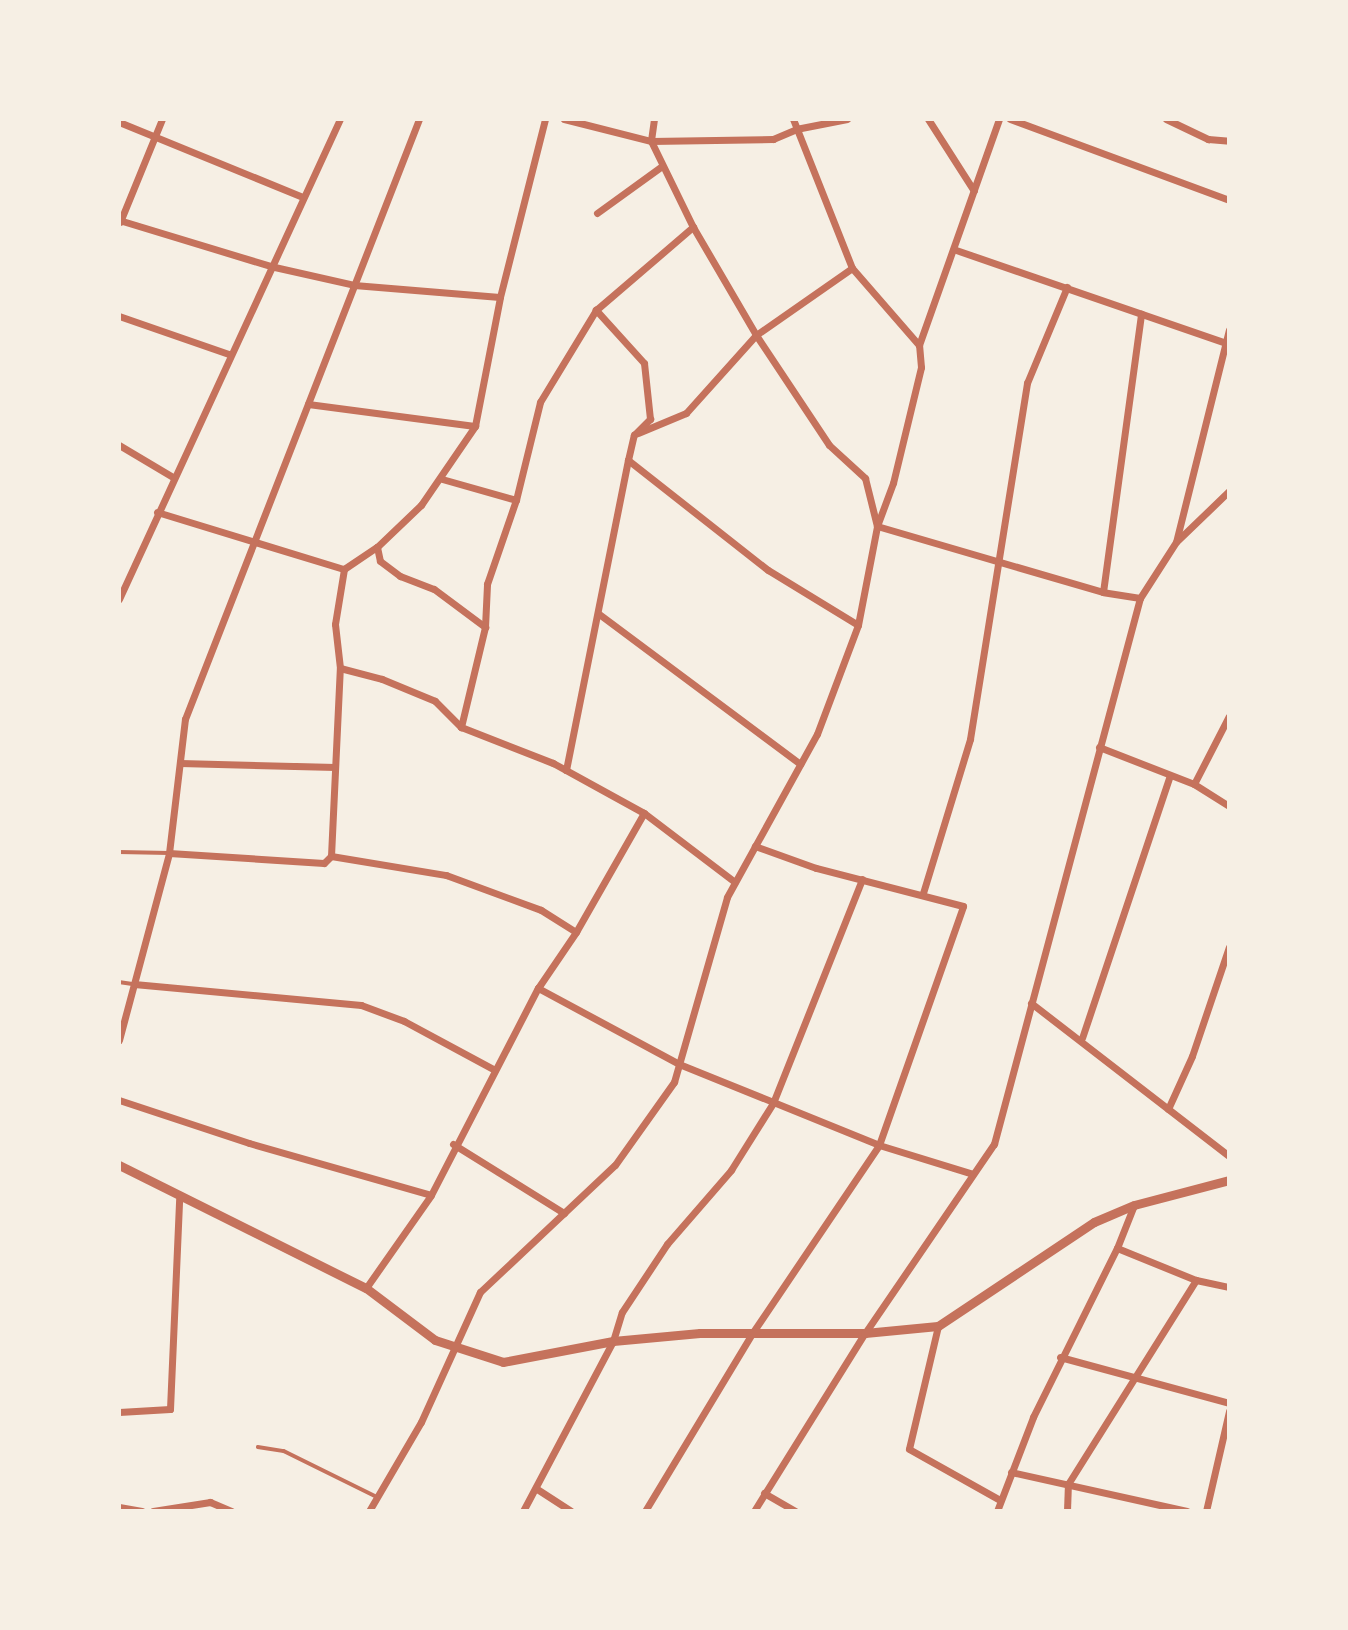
<!DOCTYPE html>
<html>
<head>
<meta charset="utf-8">
<style>
	body { margin:0 }
	#map { position:relative; width:1348px; height:1630px; overflow:hidden; background:#f6efe4; font-family:"Exo 2",sans-serif }
	div>[style] { position:absolute }
	[style*='--x'] { left:calc(var(--x)*1px); top:calc(var(--y)*1px); width:calc(var(--w)*1px); rotate:calc(var(--a)*1deg) }
	.service>* { height:3.5px; margin:-1.75px; padding:0 1.75px; transform-origin:1.75px; border-radius:1.75px; background:#c5725c }
	.minor>* { height:7px; margin:-3.5px; padding:0 3.5px; transform-origin:3.5px; border-radius:3.5px; background:#c5725c }
	.tertiary>* { height:9px; margin:-4.5px; padding:0 4.5px; transform-origin:4.5px; border-radius:4.5px; background:#c5725c }
	span { translate:-50% -50%; white-space:nowrap; text-align:center; line-height:1.15; -webkit-text-stroke:7px #f6efe4; paint-order:stroke }
	.frame { position:absolute; inset:0; border:121px solid #f6efe4; pointer-events:none }
</style>
</head>
<body>
<div id="map">
	<div class="service">
		<div style="--x:119;--y:852;--w:50;--a:1.1"></div>
		<div style="--x:119;--y:982;--w:15;--a:8"></div>
		<div style="--x:258;--y:1447;--w:26;--a:9"></div>
		<div style="--x:284;--y:1451;--w:104;--a:26.3"></div>
	</div>
	<div class="minor">
		<div style="--x:564;--y:119;--w:90;--a:14.2"></div>
		<div style="--x:651;--y:141;--w:122;--a:-0.9"></div>
		<div style="--x:773;--y:139;--w:25;--a:-23"></div>
		<div style="--x:796;--y:129;--w:52;--a:-11.1"></div>
		<div style="--x:654;--y:119;--w:22;--a:98"></div>
		<div style="--x:651;--y:141;--w:96;--a:64"></div>
		<div style="--x:693;--y:227;--w:125;--a:59.7"></div>
		<div style="--x:756;--y:335;--w:132;--a:56.4"></div>
		<div style="--x:829;--y:445;--w:49;--a:42.5"></div>
		<div style="--x:865;--y:478;--w:49;--a:76"></div>
		<div style="--x:877;--y:526;--w:235;--a:16.3"></div>
		<div style="--x:793;--y:119;--w:160;--a:68.4"></div>
		<div style="--x:852;--y:268;--w:102;--a:49"></div>
		<div style="--x:928;--y:119;--w:85;--a:57.4"></div>
		<div style="--x:1010;--y:119;--w:233;--a:20.3"></div>
		<div style="--x:1166;--y:119;--w:47;--a:25.5"></div>
		<div style="--x:1208;--y:139;--w:21;--a:5"></div>
		<div style="--x:119;--y:122;--w:199;--a:22.2"></div>
		<div style="--x:597;--y:213;--w:80;--a:-35.9"></div>
		<div style="--x:119;--y:220;--w:158;--a:16.9"></div>
		<div style="--x:270;--y:266;--w:86;--a:12.7"></div>
		<div style="--x:354;--y:285;--w:146;--a:4.7"></div>
		<div style="--x:120;--y:222;--w:111;--a:-67.8"></div>
		<div style="--x:956;--y:250;--w:286;--a:19"></div>
		<div style="--x:119;--y:316;--w:116;--a:19.1"></div>
		<div style="--x:308;--y:404;--w:168;--a:7.5"></div>
		<div style="--x:638;--y:433;--w:52;--a:-22.6"></div>
		<div style="--x:686;--y:413;--w:105;--a:-48.1"></div>
		<div style="--x:756;--y:335;--w:117;--a:-34.9"></div>
		<div style="--x:119;--y:445;--w:63;--a:30.7"></div>
		<div style="--x:628;--y:460;--w:178;--a:38.2"></div>
		<div style="--x:768;--y:570;--w:105;--a:31.4"></div>
		<div style="--x:442;--y:479;--w:77;--a:15.8"></div>
		<div style="--x:157;--y:512;--w:195;--a:17"></div>
		<div style="--x:1177;--y:541;--w:72;--a:-43.9"></div>
		<div style="--x:377;--y:547;--w:14;--a:78"></div>
		<div style="--x:380;--y:561;--w:25;--a:37"></div>
		<div style="--x:400;--y:576;--w:36;--a:21"></div>
		<div style="--x:434;--y:589;--w:64;--a:36.7"></div>
		<div style="--x:1140;--y:598;--w:37;--a:-171"></div>
		<div style="--x:1103;--y:592;--w:281;--a:-82.2"></div>
		<div style="--x:119;--y:599;--w:528;--a:-65.28"></div>
		<div style="--x:599;--y:614;--w:251;--a:36.7"></div>
		<div style="--x:340;--y:668;--w:43;--a:14.7"></div>
		<div style="--x:382;--y:679;--w:57;--a:22.5"></div>
		<div style="--x:435;--y:701;--w:37;--a:45"></div>
		<div style="--x:461;--y:727;--w:99;--a:21.4"></div>
		<div style="--x:553;--y:763;--w:104;--a:28.8"></div>
		<div style="--x:644;--y:813;--w:114;--a:37.2"></div>
		<div style="--x:461;--y:727;--w:103;--a:-76.5"></div>
		<div style="--x:485;--y:627;--w:43;--a:-87.3"></div>
		<div style="--x:487;--y:584;--w:89;--a:-71"></div>
		<div style="--x:516;--y:500;--w:101;--a:-76.2"></div>
		<div style="--x:540;--y:402;--w:108;--a:-58.7"></div>
		<div style="--x:596;--y:310;--w:128;--a:-40.6"></div>
		<div style="--x:1099;--y:747;--w:102;--a:21.3"></div>
		<div style="--x:1194;--y:784;--w:41;--a:32.2"></div>
		<div style="--x:180;--y:763;--w:155;--a:1.5"></div>
		<div style="--x:566;--y:770;--w:316;--a:-78.7"></div>
		<div style="--x:628;--y:460;--w:26;--a:-77"></div>
		<div style="--x:634;--y:435;--w:23;--a:-45"></div>
		<div style="--x:650;--y:419;--w:56;--a:-96.1"></div>
		<div style="--x:644;--y:363;--w:72;--a:-132.2"></div>
		<div style="--x:1194;--y:784;--w:76;--a:-62.8"></div>
		<div style="--x:169;--y:853;--w:155;--a:3.7"></div>
		<div style="--x:324;--y:863;--w:10;--a:-45"></div>
		<div style="--x:331;--y:856;--w:117;--a:9.4"></div>
		<div style="--x:446;--y:875;--w:101;--a:20.2"></div>
		<div style="--x:541;--y:910;--w:41;--a:32.2"></div>
		<div style="--x:331;--y:856;--w:188;--a:-87.3"></div>
		<div style="--x:340;--y:668;--w:44;--a:-96.5"></div>
		<div style="--x:335;--y:624;--w:56;--a:-80.7"></div>
		<div style="--x:344;--y:569;--w:40;--a:-34"></div>
		<div style="--x:377;--y:547;--w:61;--a:-43.7"></div>
		<div style="--x:421;--y:505;--w:96;--a:-55.6"></div>
		<div style="--x:475;--y:426;--w:131;--a:-79"></div>
		<div style="--x:500;--y:297;--w:184;--a:-75.8"></div>
		<div style="--x:923;--y:893;--w:161;--a:-73"></div>
		<div style="--x:970;--y:739;--w:361;--a:-80.9"></div>
		<div style="--x:1027;--y:383;--w:104;--a:-67.4"></div>
		<div style="--x:134;--y:984;--w:228;--a:5.3"></div>
		<div style="--x:361;--y:1005;--w:46;--a:20.4"></div>
		<div style="--x:404;--y:1021;--w:103;--a:28.3"></div>
		<div style="--x:538;--y:988;--w:160;--a:28.3"></div>
		<div style="--x:679;--y:1064;--w:216;--a:22"></div>
		<div style="--x:879;--y:1145;--w:98;--a:17.1"></div>
		<div style="--x:1031;--y:1003;--w:250;--a:37.7"></div>
		<div style="--x:1082;--y:1038;--w:277;--a:-71.5"></div>
		<div style="--x:119;--y:1040;--w:194;--a:-75"></div>
		<div style="--x:169;--y:853;--w:135;--a:-83.2"></div>
		<div style="--x:185;--y:719;--w:644;--a:-68.69"></div>
		<div style="--x:119;--y:1100;--w:137;--a:18.3"></div>
		<div style="--x:249;--y:1143;--w:189;--a:15.9"></div>
		<div style="--x:1168;--y:1109;--w:58;--a:-65.6"></div>
		<div style="--x:1192;--y:1056;--w:115;--a:-71.3"></div>
		<div style="--x:453;--y:1144;--w:131;--a:31.9"></div>
		<div style="--x:1117;--y:1248;--w:85;--a:22.1"></div>
		<div style="--x:1196;--y:1280;--w:34;--a:12"></div>
		<div style="--x:366;--y:1288;--w:113;--a:-55"></div>
		<div style="--x:431;--y:1195;--w:233;--a:-62.7"></div>
		<div style="--x:538;--y:988;--w:68;--a:-55.8"></div>
		<div style="--x:576;--y:932;--w:137;--a:-60.3"></div>
		<div style="--x:938;--y:1326;--w:126;--a:103.3"></div>
		<div style="--x:909;--y:1449;--w:104;--a:29.3"></div>
		<div style="--x:1060;--y:1357;--w:175;--a:15.2"></div>
		<div style="--x:119;--y:1412;--w:51;--a:-3.4"></div>
		<div style="--x:170;--y:1409;--w:210;--a:-87.5"></div>
		<div style="--x:1011;--y:1472;--w:180;--a:12.5"></div>
		<div style="--x:537;--y:1489;--w:40;--a:32.9"></div>
		<div style="--x:764;--y:1493;--w:36;--a:30"></div>
		<div style="--x:119;--y:1507;--w:23;--a:10"></div>
		<div style="--x:153;--y:1511;--w:58;--a:-9"></div>
		<div style="--x:210;--y:1502;--w:23;--a:23"></div>
		<div style="--x:369;--y:1511;--w:103;--a:-59.7"></div>
		<div style="--x:421;--y:1422;--w:143;--a:-65.6"></div>
		<div style="--x:480;--y:1292;--w:185;--a:-43.3"></div>
		<div style="--x:615;--y:1165;--w:102;--a:-54.6"></div>
		<div style="--x:674;--y:1082;--w:192;--a:-74"></div>
		<div style="--x:727;--y:897;--w:186;--a:-61.1"></div>
		<div style="--x:817;--y:734;--w:116;--a:-69.4"></div>
		<div style="--x:858;--y:625;--w:101;--a:-79.1"></div>
		<div style="--x:877;--y:526;--w:46;--a:-69.6"></div>
		<div style="--x:893;--y:483;--w:119;--a:-76.4"></div>
		<div style="--x:921;--y:367;--w:22;--a:-95"></div>
		<div style="--x:919;--y:345;--w:240;--a:-70.5"></div>
		<div style="--x:523;--y:1511;--w:192;--a:-62.1"></div>
		<div style="--x:613;--y:1341;--w:30;--a:-73"></div>
		<div style="--x:622;--y:1312;--w:82;--a:-56.5"></div>
		<div style="--x:667;--y:1244;--w:98;--a:-49.1"></div>
		<div style="--x:731;--y:1170;--w:79;--a:-57.9"></div>
		<div style="--x:773;--y:1103;--w:241;--a:-68.3"></div>
		<div style="--x:645;--y:1511;--w:209;--a:-58.9"></div>
		<div style="--x:753;--y:1332;--w:225;--a:-56"></div>
		<div style="--x:879;--y:1145;--w:253;--a:-70.6"></div>
		<div style="--x:963;--y:906;--w:152;--a:-165.5"></div>
		<div style="--x:816;--y:868;--w:65;--a:-160.2"></div>
		<div style="--x:754;--y:1511;--w:210;--a:-58.1"></div>
		<div style="--x:865;--y:1333;--w:229;--a:-55.7"></div>
		<div style="--x:994;--y:1144;--w:565;--a:-75.03"></div>
		<div style="--x:1140;--y:598;--w:67;--a:-57.3"></div>
		<div style="--x:1176;--y:542;--w:219;--a:-76"></div>
		<div style="--x:997;--y:1511;--w:101;--a:-69"></div>
		<div style="--x:1033;--y:1417;--w:189;--a:-63.6"></div>
		<div style="--x:1117;--y:1248;--w:46;--a:-68.4"></div>
		<div style="--x:1067;--y:1511;--w:27;--a:-88"></div>
		<div style="--x:1068;--y:1484;--w:241;--a:-57.9"></div>
		<div style="--x:1206;--y:1511;--w:103;--a:-77"></div>
	</div>
	<div class="tertiary">
		<div style="--x:119;--y:1165;--w:276;--a:26.5"></div>
		<div style="--x:366;--y:1288;--w:86;--a:37"></div>
		<div style="--x:435;--y:1340;--w:71;--a:17.9"></div>
		<div style="--x:503;--y:1362;--w:112;--a:-10.8"></div>
		<div style="--x:613;--y:1341;--w:87;--a:-5.3"></div>
		<div style="--x:700;--y:1333;--w:165;--a:0"></div>
		<div style="--x:865;--y:1333;--w:73;--a:-5.5"></div>
		<div style="--x:938;--y:1326;--w:187;--a:-33.7"></div>
		<div style="--x:1094;--y:1222;--w:43;--a:-23"></div>
		<div style="--x:1134;--y:1205;--w:98;--a:-14.7"></div>
	</div>
	<div class="frame"></div>
</div>
</body>
</html>
